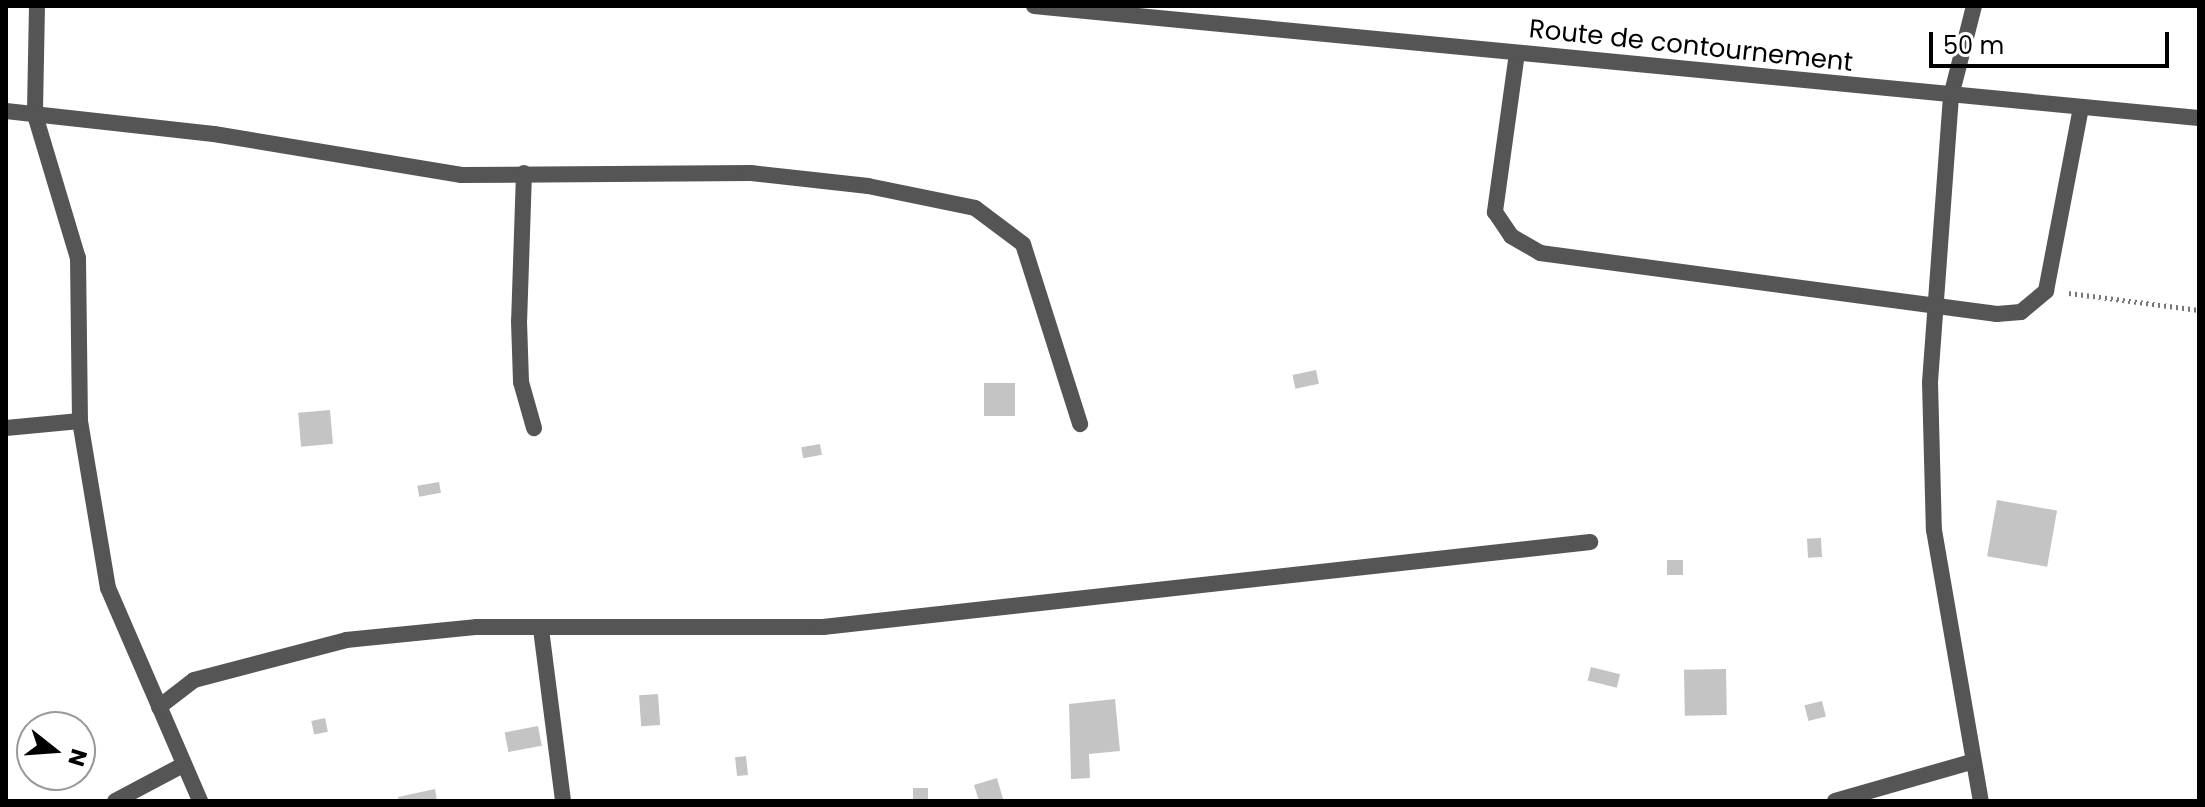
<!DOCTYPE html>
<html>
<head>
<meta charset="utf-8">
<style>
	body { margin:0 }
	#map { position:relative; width:2205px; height:807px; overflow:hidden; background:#fff; font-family:Poppins,sans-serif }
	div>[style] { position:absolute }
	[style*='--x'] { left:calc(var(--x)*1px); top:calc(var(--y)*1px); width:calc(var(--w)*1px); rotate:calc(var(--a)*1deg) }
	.building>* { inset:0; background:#c4c4c4; transform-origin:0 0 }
	.path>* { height:5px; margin-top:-2.5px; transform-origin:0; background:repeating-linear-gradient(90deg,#777 0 2px,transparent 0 6px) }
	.minor>* { height:16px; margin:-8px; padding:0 8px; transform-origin:8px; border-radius:8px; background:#555 }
	.tertiary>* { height:16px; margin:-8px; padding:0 8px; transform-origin:8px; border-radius:8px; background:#555 }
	span { translate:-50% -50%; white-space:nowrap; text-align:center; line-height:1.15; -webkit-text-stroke:7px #fff; paint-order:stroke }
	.street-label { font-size:26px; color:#000 }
	.frame { position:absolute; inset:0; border:8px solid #000; pointer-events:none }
	.north { position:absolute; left:16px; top:711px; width:80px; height:80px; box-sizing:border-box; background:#fff; border:2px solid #999; border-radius:50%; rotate:107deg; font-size:22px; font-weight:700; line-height:32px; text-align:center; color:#000 }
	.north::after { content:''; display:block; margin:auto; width:28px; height:36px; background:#000; clip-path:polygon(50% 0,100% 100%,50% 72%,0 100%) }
	.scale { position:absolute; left:1929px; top:32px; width:240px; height:36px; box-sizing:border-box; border:4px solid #000; border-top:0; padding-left:10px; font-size:24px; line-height:28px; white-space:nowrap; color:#000; -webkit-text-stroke:6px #fff; paint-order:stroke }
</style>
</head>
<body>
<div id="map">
	<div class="building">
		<div style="left:1316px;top:370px;width:14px;height:24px;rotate:78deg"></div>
		<div style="left:984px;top:383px;width:31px;height:33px"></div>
		<div style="left:330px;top:410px;width:34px;height:32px;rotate:85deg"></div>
		<div style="left:820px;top:444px;width:11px;height:19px;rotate:80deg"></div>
		<div style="left:439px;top:482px;width:11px;height:22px;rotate:80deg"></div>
		<div style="left:1997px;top:500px;width:61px;height:57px;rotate:10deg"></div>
		<div style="left:1821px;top:538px;width:19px;height:14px;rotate:87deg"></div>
		<div style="left:1667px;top:560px;width:16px;height:15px"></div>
		<div style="left:1591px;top:667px;width:30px;height:14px;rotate:14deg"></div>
		<div style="left:1726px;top:669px;width:46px;height:42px;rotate:89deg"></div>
		<div style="left:658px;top:694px;width:31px;height:19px;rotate:86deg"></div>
		<div style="clip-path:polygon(1115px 699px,1120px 751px,1089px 754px,1090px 778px,1071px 779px,1069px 704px)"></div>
		<div style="left:1822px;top:701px;width:16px;height:18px;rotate:76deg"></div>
		<div style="left:325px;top:718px;width:14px;height:14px;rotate:78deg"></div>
		<div style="left:538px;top:726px;width:20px;height:34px;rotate:79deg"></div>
		<div style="left:746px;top:756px;width:19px;height:11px;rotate:84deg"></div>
		<div style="clip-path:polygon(997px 778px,1003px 799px,979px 801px,974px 785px)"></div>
		<div style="left:913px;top:788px;width:15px;height:13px"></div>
		<div style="clip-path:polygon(435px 789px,437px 801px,399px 801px,398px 797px)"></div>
	</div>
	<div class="path">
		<div style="--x:2069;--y:293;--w:131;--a:7.5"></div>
	</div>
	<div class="minor">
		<div style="--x:37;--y:6;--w:109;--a:91.1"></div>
		<div style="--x:35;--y:115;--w:149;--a:73.3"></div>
		<div style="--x:78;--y:258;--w:163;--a:89.3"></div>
		<div style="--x:80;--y:421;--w:169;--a:80.5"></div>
		<div style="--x:108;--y:588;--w:232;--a:66.6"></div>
		<div style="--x:1974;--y:6;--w:93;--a:104.3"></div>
		<div style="--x:1951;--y:96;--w:287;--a:94.2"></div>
		<div style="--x:1930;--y:382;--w:148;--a:88.5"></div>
		<div style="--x:1934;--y:530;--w:275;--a:80.2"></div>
		<div style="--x:1517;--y:53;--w:161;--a:97.9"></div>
		<div style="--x:1495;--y:212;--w:29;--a:56"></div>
		<div style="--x:1511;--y:236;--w:34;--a:30"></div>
		<div style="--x:1540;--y:253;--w:461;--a:7.6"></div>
		<div style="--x:1997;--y:314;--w:24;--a:-5"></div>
		<div style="--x:2021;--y:312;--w:33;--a:-40"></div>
		<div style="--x:2046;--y:291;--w:187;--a:-79.2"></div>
		<div style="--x:6;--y:111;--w:209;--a:6.3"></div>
		<div style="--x:214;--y:134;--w:251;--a:9.4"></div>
		<div style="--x:462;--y:175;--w:289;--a:-0.4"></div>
		<div style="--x:751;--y:173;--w:118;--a:6.3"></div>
		<div style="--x:868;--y:186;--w:109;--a:11.6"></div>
		<div style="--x:975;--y:208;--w:60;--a:36.9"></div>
		<div style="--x:1023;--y:244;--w:189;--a:72.4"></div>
		<div style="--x:524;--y:173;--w:148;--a:91.9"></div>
		<div style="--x:519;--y:321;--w:61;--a:88.1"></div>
		<div style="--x:521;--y:382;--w:48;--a:74.2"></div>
		<div style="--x:6;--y:428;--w:74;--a:-5.4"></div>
		<div style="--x:541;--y:629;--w:173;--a:82.7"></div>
		<div style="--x:159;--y:707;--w:44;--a:-37.6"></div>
		<div style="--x:194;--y:680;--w:157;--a:-14.7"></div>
		<div style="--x:346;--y:640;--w:132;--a:-5.7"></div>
		<div style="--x:477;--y:627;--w:346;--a:0"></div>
		<div style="--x:823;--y:627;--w:772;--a:-6.32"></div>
		<div style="--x:115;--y:801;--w:77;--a:-27.9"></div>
		<div style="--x:1835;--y:801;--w:141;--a:-16"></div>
	</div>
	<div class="tertiary">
		<div style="--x:1034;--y:6;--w:1170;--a:5.49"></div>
	</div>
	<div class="street-label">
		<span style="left:1691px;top:46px;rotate:6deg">Route de contournement</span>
	</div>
	<div class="frame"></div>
	<div class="north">N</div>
	<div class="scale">50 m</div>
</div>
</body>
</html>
